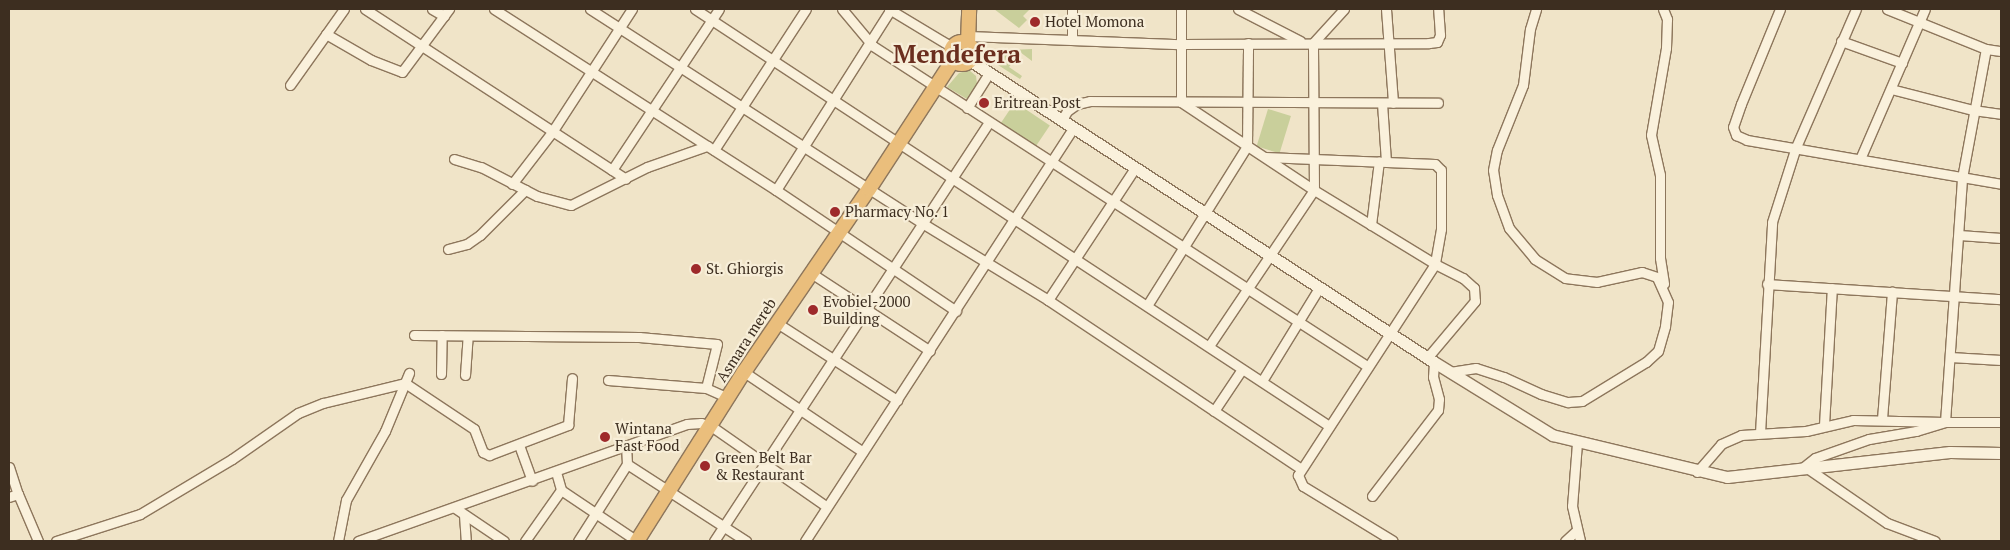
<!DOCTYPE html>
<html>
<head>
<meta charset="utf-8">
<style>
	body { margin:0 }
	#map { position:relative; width:2010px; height:550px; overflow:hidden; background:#f0e4c8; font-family:"PT Serif",serif }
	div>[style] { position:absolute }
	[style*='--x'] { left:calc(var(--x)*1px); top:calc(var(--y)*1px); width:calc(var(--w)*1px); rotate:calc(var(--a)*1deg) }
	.green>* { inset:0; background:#c9cf9b; transform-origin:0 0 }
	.roads { filter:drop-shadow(1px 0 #8d765c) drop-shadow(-1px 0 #8d765c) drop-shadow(0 1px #8d765c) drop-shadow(0 -1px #8d765c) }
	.minor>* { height:9px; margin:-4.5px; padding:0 4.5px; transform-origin:4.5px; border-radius:4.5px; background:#faf1dc }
	.secondary>* { height:11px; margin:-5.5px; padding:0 5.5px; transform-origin:5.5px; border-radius:5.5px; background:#faf1dc }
	.trunk>* { height:14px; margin:-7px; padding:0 7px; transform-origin:7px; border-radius:7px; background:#eabe7c }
	.trunk>.ring { margin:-7px; padding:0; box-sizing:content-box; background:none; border:14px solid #eabe7c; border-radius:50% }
	.dots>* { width:14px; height:14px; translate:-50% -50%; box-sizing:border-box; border:2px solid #f7eed8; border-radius:50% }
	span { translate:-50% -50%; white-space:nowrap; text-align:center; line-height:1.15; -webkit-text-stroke:4.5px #f7eed8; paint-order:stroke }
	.poi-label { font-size:15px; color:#3d2e20 }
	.left { translate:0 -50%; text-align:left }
	.street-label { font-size:15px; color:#3d2e20 }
	.town-label { font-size:25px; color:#6b2e1e; font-weight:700 }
	.frame { position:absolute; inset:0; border:10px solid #3d2e20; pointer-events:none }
</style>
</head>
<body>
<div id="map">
	<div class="green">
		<div style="clip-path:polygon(994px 9px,1030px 9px,1023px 16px,1027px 20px,1019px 28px)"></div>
		<div style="clip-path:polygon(1032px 49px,1032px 61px,1020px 52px,1009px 67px,1022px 76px,1020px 79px,998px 65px,1007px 50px)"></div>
		<div style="clip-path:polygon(969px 70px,976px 76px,977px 84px,967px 99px,947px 87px,959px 73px)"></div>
		<div style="left:1015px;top:102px;width:42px;height:25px;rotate:34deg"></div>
		<div style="left:1268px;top:109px;width:24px;height:39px;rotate:17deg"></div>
	</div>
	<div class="roads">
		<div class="minor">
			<div style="--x:365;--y:9;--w:311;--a:33.1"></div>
			<div style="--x:432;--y:9;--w:14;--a:30"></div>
			<div style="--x:494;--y:9;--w:335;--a:32.7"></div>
			<div style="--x:776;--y:190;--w:217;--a:33.9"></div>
			<div style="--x:590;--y:9;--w:395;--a:32.8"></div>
			<div style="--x:922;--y:223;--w:148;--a:31.4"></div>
			<div style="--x:1048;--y:300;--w:304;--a:33.7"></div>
			<div style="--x:695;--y:9;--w:759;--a:33.33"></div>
			<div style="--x:842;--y:9;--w:48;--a:50"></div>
			<div style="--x:873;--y:46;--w:589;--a:32.93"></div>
			<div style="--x:889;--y:9;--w:74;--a:31.1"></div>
			<div style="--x:1181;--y:9;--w:93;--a:90"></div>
			<div style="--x:1181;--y:102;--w:159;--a:33.5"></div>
			<div style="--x:1314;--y:190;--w:142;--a:31.4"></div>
			<div style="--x:1435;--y:264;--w:31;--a:27"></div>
			<div style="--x:1463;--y:278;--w:15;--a:42"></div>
			<div style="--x:1474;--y:288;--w:13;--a:86"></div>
			<div style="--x:1475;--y:301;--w:75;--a:130.1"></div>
			<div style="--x:1238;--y:9;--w:70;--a:27.3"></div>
			<div style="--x:1386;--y:9;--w:94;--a:85.7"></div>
			<div style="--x:1663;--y:9;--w:11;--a:68"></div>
			<div style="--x:1667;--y:19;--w:29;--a:92"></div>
			<div style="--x:1666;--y:48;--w:88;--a:99.8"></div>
			<div style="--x:1651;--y:135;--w:41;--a:77.3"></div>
			<div style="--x:1660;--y:175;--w:83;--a:90"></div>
			<div style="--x:1660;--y:258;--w:26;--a:81"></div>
			<div style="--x:1780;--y:9;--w:103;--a:112.3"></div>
			<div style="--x:1741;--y:104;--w:24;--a:109"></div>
			<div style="--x:1733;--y:127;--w:9;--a:69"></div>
			<div style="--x:1736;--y:135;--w:12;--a:24"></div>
			<div style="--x:1747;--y:140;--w:258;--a:9.8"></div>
			<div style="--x:1887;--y:9;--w:107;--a:22"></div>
			<div style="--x:1986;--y:49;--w:15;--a:8"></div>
			<div style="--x:326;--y:34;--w:52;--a:30"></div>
			<div style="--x:371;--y:60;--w:33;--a:21"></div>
			<div style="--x:402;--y:72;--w:79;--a:-53.3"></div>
			<div style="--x:968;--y:36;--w:212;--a:2.2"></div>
			<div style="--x:1180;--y:44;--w:249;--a:-0.2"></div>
			<div style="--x:1429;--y:43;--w:8;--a:-7"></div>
			<div style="--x:1437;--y:42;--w:8;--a:-67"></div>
			<div style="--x:1440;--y:35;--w:26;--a:-94"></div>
			<div style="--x:1072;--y:40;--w:31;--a:-90"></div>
			<div style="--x:1841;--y:41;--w:65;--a:19.8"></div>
			<div style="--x:290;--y:85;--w:93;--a:-54.6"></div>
			<div style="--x:1891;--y:89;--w:85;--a:14.4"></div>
			<div style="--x:1973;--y:110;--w:28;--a:8"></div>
			<div style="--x:1382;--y:103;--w:58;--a:86.1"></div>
			<div style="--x:967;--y:108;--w:41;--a:-57.8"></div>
			<div style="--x:1062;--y:120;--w:10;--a:-61"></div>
			<div style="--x:1067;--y:111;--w:12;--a:-35"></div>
			<div style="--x:1077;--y:104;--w:13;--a:-13"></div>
			<div style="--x:1090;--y:101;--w:348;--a:0.3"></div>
			<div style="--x:714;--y:150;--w:168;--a:-56.9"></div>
			<div style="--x:1265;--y:157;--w:170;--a:2.4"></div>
			<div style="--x:1435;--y:164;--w:8;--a:45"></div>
			<div style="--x:1441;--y:170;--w:59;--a:90"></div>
			<div style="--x:1441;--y:229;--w:36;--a:100"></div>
			<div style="--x:1435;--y:264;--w:252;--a:123"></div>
			<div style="--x:1298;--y:475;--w:12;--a:66"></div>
			<div style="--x:1303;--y:486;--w:105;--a:31.4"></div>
			<div style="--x:454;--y:159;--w:28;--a:17"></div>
			<div style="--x:481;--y:167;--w:63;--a:27.4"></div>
			<div style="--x:537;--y:196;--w:35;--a:15"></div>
			<div style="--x:571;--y:205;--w:85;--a:-26.6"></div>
			<div style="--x:647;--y:167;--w:64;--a:-19.3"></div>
			<div style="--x:1860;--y:159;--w:163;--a:-66.6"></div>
			<div style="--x:612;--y:170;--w:193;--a:-56.4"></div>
			<div style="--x:512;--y:184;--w:66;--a:-52.4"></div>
			<div style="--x:552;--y:132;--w:147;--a:-57"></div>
			<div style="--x:776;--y:190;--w:214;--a:-57.6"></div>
			<div style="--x:1371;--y:225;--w:64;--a:-82.9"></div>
			<div style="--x:1959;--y:235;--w:42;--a:4.1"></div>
			<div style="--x:448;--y:249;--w:20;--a:-15"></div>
			<div style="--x:467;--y:244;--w:16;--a:-35"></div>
			<div style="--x:480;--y:235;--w:64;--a:-45"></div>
			<div style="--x:811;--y:273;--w:142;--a:33.2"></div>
			<div style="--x:1767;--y:284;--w:234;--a:3.7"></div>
			<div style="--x:1048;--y:300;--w:158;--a:-56.6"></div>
			<div style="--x:1148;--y:304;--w:186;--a:-57.9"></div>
			<div style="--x:1247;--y:146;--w:103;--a:-89.4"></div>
			<div style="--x:777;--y:323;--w:143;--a:32.7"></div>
			<div style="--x:414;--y:335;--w:225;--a:0.5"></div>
			<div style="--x:639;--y:337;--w:78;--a:5.1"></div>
			<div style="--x:717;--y:344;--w:45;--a:104"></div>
			<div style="--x:1209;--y:346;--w:188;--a:-56.1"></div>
			<div style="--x:1314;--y:190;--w:147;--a:-90.4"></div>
			<div style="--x:1313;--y:43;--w:46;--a:-47.6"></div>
			<div style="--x:1950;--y:357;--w:51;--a:3.4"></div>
			<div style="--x:744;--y:372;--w:143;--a:33.9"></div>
			<div style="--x:1450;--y:372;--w:26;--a:-9"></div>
			<div style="--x:1476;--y:368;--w:29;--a:18"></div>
			<div style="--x:1504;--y:377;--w:41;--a:24.7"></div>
			<div style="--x:1541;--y:394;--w:28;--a:17"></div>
			<div style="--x:1568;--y:402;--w:14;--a:-4"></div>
			<div style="--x:1582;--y:401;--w:75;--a:-31.4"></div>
			<div style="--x:1646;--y:362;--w:16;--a:-43"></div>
			<div style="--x:1658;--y:351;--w:26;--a:-74"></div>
			<div style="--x:1665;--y:326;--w:24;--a:-83"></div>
			<div style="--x:1668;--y:302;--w:27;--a:-114"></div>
			<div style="--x:1657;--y:277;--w:16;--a:-162"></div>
			<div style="--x:1642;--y:272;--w:46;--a:167.5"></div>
			<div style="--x:1597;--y:282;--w:32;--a:-173"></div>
			<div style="--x:1565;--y:278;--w:36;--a:-148"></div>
			<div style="--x:1535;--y:259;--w:40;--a:-130"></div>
			<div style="--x:1509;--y:228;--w:35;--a:-110"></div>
			<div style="--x:1497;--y:195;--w:25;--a:-99"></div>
			<div style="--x:1493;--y:170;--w:20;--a:-79"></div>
			<div style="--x:1497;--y:150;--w:70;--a:-68.2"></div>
			<div style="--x:1523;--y:85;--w:56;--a:-82.9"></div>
			<div style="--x:1530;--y:29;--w:21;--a:-73"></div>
			<div style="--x:441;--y:374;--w:39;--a:-89"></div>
			<div style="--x:465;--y:375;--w:39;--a:-86"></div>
			<div style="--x:608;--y:380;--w:98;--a:4.7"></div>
			<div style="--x:706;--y:388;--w:24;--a:24"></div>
			<div style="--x:1262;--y:381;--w:109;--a:-58.5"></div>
			<div style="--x:1214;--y:411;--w:50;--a:-56.3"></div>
			<div style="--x:1882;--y:419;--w:128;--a:-85.5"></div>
			<div style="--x:1824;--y:425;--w:137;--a:-86.7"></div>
			<div style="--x:1760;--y:433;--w:211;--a:-86.7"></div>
			<div style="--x:1772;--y:222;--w:79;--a:-72.3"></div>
			<div style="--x:1796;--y:147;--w:150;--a:-66.5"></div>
			<div style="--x:1577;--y:443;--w:63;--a:94.5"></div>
			<div style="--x:1572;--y:506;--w:36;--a:77"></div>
			<div style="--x:519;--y:445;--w:38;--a:70"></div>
			<div style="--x:627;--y:464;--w:142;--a:32.9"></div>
			<div style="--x:9;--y:467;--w:28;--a:72"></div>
			<div style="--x:18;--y:494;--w:9;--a:162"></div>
			<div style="--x:1807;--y:468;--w:97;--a:34.5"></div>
			<div style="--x:1887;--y:523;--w:51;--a:20.6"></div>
			<div style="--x:1801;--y:469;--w:18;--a:-38"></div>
			<div style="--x:1815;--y:458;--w:57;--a:-19.4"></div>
			<div style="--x:1869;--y:439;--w:48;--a:-9.7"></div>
			<div style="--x:1916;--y:431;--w:30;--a:-17"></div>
			<div style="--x:1945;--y:422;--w:56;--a:0"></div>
			<div style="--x:556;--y:472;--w:19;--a:74"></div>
			<div style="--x:561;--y:490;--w:92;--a:33.9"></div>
			<div style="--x:1697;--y:472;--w:37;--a:-49"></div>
			<div style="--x:1721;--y:444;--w:22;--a:-24"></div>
			<div style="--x:1741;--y:435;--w:65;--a:-3.5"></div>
			<div style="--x:1806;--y:431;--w:48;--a:-13.2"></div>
			<div style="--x:1853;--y:420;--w:92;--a:1.2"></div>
			<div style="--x:1945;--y:422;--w:245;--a:-86"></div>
			<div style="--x:1962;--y:178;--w:131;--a:-79.5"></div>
			<div style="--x:18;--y:494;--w:51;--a:66.9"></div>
			<div style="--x:1372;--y:496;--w:108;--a:-52.5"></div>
			<div style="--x:1438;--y:410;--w:11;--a:-85"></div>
			<div style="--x:1439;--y:399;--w:23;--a:-105"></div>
			<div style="--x:1433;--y:377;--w:15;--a:-86"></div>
			<div style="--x:455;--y:508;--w:59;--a:34"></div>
			<div style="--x:464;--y:515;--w:26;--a:86"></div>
			<div style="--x:56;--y:541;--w:88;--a:-17.8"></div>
			<div style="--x:140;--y:514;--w:107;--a:-30.9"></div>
			<div style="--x:232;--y:459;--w:80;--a:-34.9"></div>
			<div style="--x:298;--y:413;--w:27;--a:-22"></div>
			<div style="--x:323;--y:403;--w:84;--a:-13.7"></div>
			<div style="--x:405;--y:383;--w:83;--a:33.7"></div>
			<div style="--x:474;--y:429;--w:25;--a:69"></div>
			<div style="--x:483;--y:452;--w:7;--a:27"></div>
			<div style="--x:489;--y:455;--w:85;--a:-20.8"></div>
			<div style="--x:568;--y:425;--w:47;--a:-85.1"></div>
			<div style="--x:338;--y:541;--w:42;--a:-79"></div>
			<div style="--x:346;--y:500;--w:79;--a:-60.5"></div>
			<div style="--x:385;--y:431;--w:63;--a:-67.5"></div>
			<div style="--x:358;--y:541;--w:349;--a:-19.6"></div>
			<div style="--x:687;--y:424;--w:14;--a:-4"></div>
			<div style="--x:701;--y:423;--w:10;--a:17"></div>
			<div style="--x:711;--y:426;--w:141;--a:34.9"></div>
			<div style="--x:525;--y:541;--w:62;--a:-54.8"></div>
			<div style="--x:578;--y:541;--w:91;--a:-57.5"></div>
			<div style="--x:627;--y:464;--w:17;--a:-93"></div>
			<div style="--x:714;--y:541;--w:501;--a:-56.72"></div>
			<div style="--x:805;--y:541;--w:492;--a:-57"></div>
			<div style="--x:1565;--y:541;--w:15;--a:-42"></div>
		</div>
		<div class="secondary">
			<div style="--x:971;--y:61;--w:552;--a:33.03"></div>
			<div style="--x:1434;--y:362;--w:139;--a:31.7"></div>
			<div style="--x:1552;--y:435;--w:180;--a:13.5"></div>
			<div style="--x:1727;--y:477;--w:224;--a:-6.4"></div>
			<div style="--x:1950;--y:452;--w:51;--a:1.1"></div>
		</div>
		<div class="trunk">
			<div class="ring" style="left:951px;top:42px;width:8px;height:8px"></div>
			<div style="--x:968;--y:43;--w:34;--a:-88"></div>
			<div style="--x:637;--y:541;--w:200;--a:-57.7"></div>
			<div style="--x:744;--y:372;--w:222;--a:-55.7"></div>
			<div style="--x:869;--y:189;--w:154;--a:-56.9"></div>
		</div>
	</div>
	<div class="dots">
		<div style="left:1035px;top:22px;background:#9e2a2b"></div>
		<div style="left:984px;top:103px;background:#9e2a2b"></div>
		<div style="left:835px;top:212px;background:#9e2a2b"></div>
		<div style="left:696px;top:269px;background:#9e2a2b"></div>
		<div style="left:813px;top:310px;background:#9e2a2b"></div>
		<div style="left:605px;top:437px;background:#9e2a2b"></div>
		<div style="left:705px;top:466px;background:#9e2a2b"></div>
	</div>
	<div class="poi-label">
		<span class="left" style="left:1045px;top:22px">Hotel Momona</span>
		<span class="left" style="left:994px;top:103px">Eritrean Post</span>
		<span class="left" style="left:845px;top:212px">Pharmacy No. 1</span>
		<span class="left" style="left:706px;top:269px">St. Ghiorgis</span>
		<span class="left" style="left:823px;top:310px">Evobiel-2000<br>Building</span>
		<span class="left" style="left:615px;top:437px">Wintana<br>Fast Food</span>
		<span class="left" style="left:715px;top:466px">Green Belt Bar<br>&amp; Restaurant</span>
	</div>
	<div class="street-label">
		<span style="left:746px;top:340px;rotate:-57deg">Asmara mereb</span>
	</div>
	<div class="town-label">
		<span style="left:957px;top:54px">Mendefera</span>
	</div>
	<div class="frame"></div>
</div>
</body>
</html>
